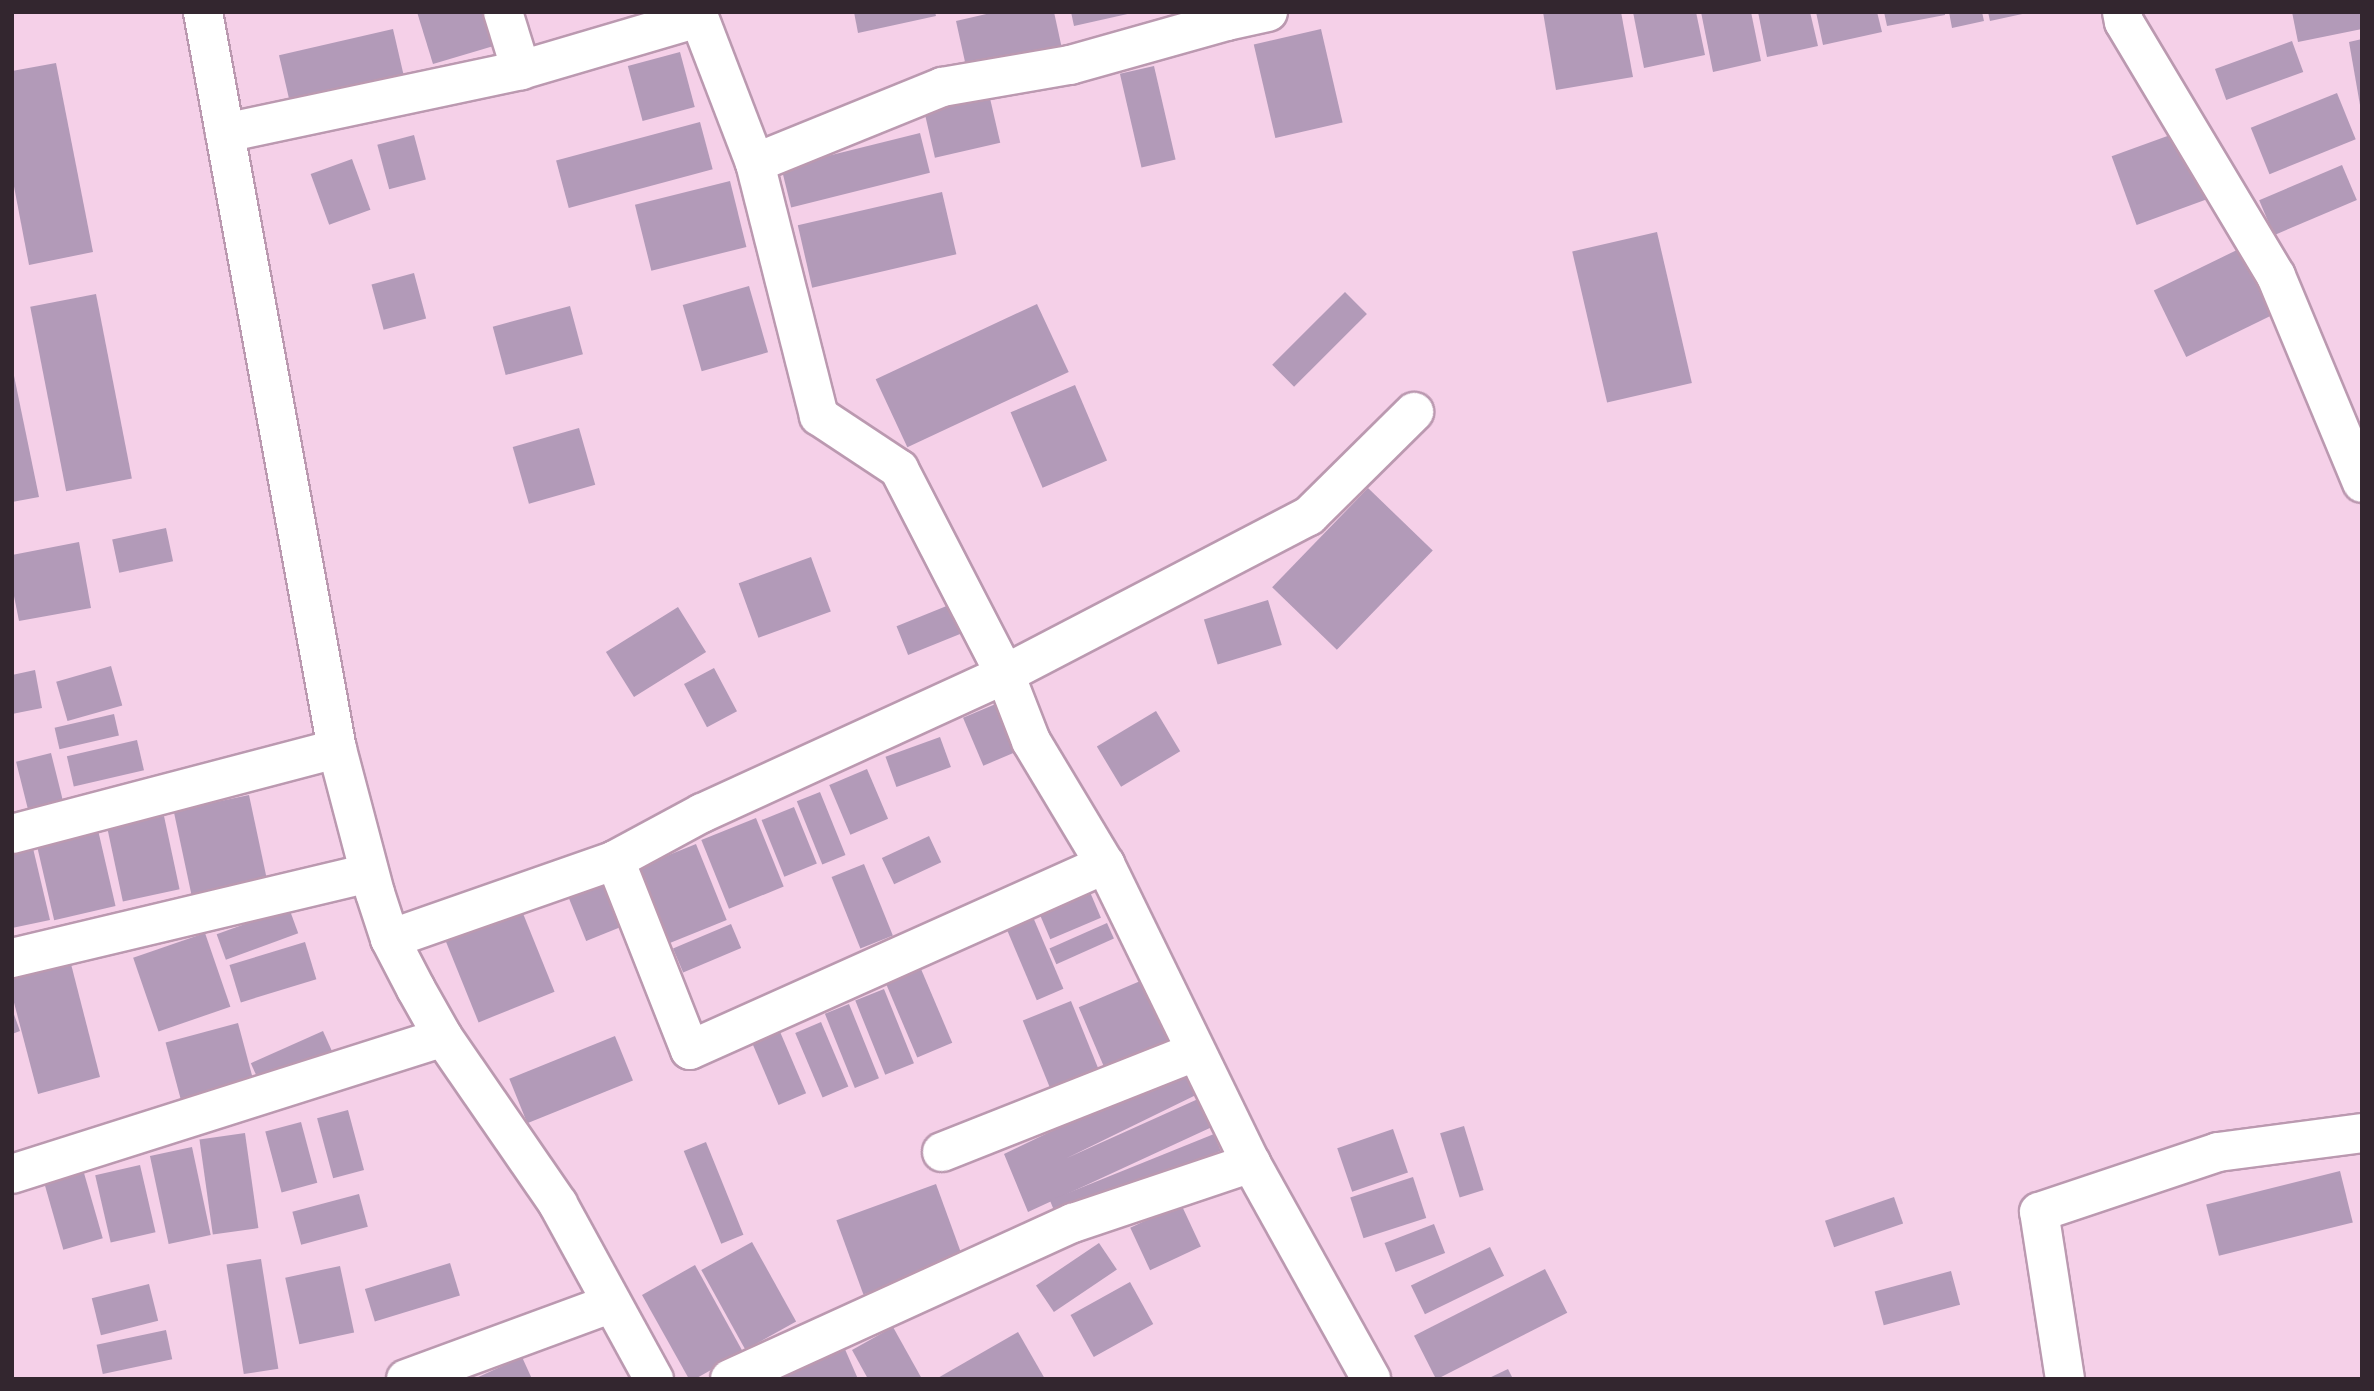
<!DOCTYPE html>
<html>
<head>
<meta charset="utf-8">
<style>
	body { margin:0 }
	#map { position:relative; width:2374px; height:1391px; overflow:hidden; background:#f5d0e8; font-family:"IBM Plex Sans",sans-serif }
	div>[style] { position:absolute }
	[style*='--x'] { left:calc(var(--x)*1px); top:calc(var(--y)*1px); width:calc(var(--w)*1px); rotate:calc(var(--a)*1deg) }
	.building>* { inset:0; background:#b29ab8; transform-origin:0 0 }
	.roads { filter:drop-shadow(2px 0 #bb99b0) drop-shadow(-2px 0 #bb99b0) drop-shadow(0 2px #bb99b0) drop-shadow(0 -2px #bb99b0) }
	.minor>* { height:38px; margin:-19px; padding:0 19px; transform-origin:19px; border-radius:19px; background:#fff }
	.secondary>* { height:38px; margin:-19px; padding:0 19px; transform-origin:19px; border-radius:19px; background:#fff }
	span { translate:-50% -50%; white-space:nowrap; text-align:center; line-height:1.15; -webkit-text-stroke:7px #fefefe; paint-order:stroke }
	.frame { position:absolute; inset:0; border:14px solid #33262f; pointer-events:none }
</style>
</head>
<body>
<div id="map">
	<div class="building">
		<div style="clip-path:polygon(417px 12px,488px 12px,497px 45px,433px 64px)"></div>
		<div style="clip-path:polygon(854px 12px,935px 12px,936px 16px,858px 33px)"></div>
		<div style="clip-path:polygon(995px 12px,1054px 12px,1064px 58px,969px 80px,956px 21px)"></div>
		<div style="clip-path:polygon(1071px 12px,1132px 12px,1132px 13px,1074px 26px)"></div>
		<div style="clip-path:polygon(1543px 12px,1621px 12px,1633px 77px,1556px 90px)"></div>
		<div style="clip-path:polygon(1633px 12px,1696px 12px,1705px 55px,1644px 68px)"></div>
		<div style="clip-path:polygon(1701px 12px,1751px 12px,1761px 61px,1713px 72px)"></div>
		<div style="clip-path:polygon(1758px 12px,1810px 12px,1818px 46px,1767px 57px)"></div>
		<div style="clip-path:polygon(1816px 12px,1877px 12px,1882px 32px,1823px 45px)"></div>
		<div style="clip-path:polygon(1884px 12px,1945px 12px,1945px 15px,1887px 26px)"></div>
		<div style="clip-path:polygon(1949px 12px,1982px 12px,1984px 21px,1952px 28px)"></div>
		<div style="clip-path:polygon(1988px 12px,2027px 12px,2027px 13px,1990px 21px)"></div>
		<div style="clip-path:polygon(2292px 12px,2362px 12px,2362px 29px,2298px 42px)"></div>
		<div style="left:393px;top:29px;width:57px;height:117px;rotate:77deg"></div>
		<div style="left:1321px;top:29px;width:96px;height:69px;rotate:77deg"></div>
		<div style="clip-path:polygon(2362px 39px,2362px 105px,2360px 105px,2349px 42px)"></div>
		<div style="left:2292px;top:41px;width:33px;height:82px;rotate:70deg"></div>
		<div style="left:680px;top:52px;width:57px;height:54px;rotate:75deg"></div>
		<div style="clip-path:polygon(56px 63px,93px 252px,29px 265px,12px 176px,12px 71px)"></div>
		<div style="left:1154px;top:66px;width:96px;height:35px;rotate:77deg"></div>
		<div style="left:2337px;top:93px;width:50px;height:93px;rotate:68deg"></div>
		<div style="left:989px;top:94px;width:50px;height:67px;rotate:77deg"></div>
		<div style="left:700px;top:122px;width:49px;height:149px;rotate:75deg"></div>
		<div style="left:2184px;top:130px;width:73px;height:77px;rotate:70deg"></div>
		<div style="left:920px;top:133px;width:41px;height:143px;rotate:76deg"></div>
		<div style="left:414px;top:135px;width:46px;height:38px;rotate:75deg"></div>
		<div style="left:352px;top:159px;width:54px;height:44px;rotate:70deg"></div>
		<div style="left:2342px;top:165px;width:38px;height:90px;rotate:67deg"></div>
		<div style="left:730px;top:181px;width:68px;height:98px;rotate:76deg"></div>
		<div style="left:942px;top:192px;width:64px;height:148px;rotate:77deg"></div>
		<div style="left:1657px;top:232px;width:155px;height:87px;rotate:77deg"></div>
		<div style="left:2241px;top:248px;width:74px;height:97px;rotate:64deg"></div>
		<div style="left:414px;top:273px;width:47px;height:44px;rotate:75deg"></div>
		<div style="left:749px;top:286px;width:69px;height:69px;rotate:74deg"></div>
		<div style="left:1345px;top:292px;width:31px;height:103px;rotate:45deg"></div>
		<div style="left:96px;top:294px;width:188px;height:67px;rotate:79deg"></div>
		<div style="left:1037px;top:304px;width:75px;height:178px;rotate:65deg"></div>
		<div style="left:570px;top:306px;width:50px;height:80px;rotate:75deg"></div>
		<div style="clip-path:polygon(12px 366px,39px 497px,12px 502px)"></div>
		<div style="left:1075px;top:385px;width:82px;height:70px;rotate:67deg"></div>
		<div style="left:579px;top:428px;width:59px;height:69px;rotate:74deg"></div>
		<div style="left:1368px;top:488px;width:90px;height:138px;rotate:44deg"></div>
		<div style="left:166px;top:528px;width:34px;height:55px;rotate:78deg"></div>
		<div style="clip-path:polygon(79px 542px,91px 608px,19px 621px,12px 586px,12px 555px)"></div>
		<div style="left:811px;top:557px;width:58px;height:77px;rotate:70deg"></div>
		<div style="left:1268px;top:600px;width:47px;height:67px;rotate:73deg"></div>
		<div style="left:954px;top:603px;width:31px;height:62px;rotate:68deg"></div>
		<div style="left:678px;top:607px;width:53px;height:85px;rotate:58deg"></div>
		<div style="left:111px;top:666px;width:41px;height:57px;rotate:74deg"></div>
		<div style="left:714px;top:668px;width:49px;height:34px;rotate:62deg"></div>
		<div style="clip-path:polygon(35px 670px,42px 708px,12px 714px,12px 675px)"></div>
		<div style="left:998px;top:703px;width:52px;height:38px;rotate:67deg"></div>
		<div style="left:1156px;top:711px;width:47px;height:69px;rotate:59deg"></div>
		<div style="left:114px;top:714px;width:22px;height:61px;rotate:77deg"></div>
		<div style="left:940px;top:737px;width:32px;height:58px;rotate:70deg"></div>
		<div style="left:137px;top:740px;width:31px;height:72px;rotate:77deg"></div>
		<div style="left:51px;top:753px;width:58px;height:36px;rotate:76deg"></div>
		<div style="left:867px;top:769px;width:54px;height:41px;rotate:67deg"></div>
		<div style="left:820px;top:792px;width:68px;height:25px;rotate:68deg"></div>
		<div style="left:249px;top:795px;width:85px;height:77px;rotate:78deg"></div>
		<div style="left:794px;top:807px;width:61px;height:35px;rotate:68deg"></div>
		<div style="left:164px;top:816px;width:75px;height:58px;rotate:78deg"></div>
		<div style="left:756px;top:818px;width:74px;height:59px;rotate:68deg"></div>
		<div style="left:98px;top:830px;width:78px;height:63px;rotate:77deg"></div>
		<div style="left:929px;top:836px;width:29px;height:52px;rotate:65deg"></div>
		<div style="clip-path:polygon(32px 844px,50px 920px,12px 928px,12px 849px)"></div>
		<div style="left:696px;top:844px;width:82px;height:62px;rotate:68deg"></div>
		<div style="left:864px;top:864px;width:77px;height:35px;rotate:68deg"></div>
		<div style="left:609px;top:880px;width:48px;height:44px;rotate:68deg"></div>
		<div style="left:1090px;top:892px;width:28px;height:55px;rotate:67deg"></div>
		<div style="left:289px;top:908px;width:27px;height:77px;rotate:70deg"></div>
		<div style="left:522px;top:911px;width:87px;height:82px;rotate:68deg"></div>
		<div style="left:1033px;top:917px;width:78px;height:29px;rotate:67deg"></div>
		<div style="left:1107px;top:923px;width:17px;height:63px;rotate:66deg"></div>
		<div style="left:731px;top:924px;width:26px;height:63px;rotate:67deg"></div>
		<div style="left:205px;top:933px;width:78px;height:76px;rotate:71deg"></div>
		<div style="left:305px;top:942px;width:39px;height:79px;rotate:73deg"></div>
		<div style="clip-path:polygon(71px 964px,100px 1077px,38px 1094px,12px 995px,12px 979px)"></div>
		<div style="left:921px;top:969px;width:80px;height:38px;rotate:67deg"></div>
		<div style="left:1145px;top:979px;width:69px;height:72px;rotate:67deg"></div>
		<div style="left:884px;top:989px;width:80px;height:31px;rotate:68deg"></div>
		<div style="left:1071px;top:1001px;width:73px;height:52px;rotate:68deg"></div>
		<div style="left:849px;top:1004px;width:80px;height:26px;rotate:68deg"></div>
		<div style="clip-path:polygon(12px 1009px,20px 1031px,12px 1034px)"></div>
		<div style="left:821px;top:1022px;width:70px;height:28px;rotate:67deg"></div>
		<div style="left:238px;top:1023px;width:67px;height:75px;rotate:75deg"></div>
		<div style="left:778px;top:1027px;width:72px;height:30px;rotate:67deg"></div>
		<div style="left:323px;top:1031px;width:32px;height:79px;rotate:66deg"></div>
		<div style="left:615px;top:1036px;width:48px;height:114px;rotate:68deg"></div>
		<div style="clip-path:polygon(1185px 1067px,1198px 1094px,1067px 1158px,1198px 1099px,1212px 1127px,1028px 1212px,1004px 1154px)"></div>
		<div style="left:348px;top:1110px;width:62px;height:32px;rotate:75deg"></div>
		<div style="left:301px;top:1122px;width:63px;height:37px;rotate:75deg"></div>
		<div style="left:1464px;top:1126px;width:67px;height:25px;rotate:73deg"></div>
		<div style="left:1393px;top:1129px;width:46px;height:59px;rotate:71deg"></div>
		<div style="left:245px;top:1133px;width:96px;height:46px;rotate:82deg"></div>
		<div style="left:1214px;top:1134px;width:18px;height:177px;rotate:68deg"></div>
		<div style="left:706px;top:1142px;width:100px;height:24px;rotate:68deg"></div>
		<div style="left:192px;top:1147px;width:90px;height:43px;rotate:78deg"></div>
		<div style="left:140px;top:1165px;width:69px;height:46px;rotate:77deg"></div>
		<div style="left:2340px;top:1171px;width:53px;height:138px;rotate:76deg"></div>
		<div style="left:84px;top:1173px;width:68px;height:41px;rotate:74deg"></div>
		<div style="left:1413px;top:1177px;width:43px;height:66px;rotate:72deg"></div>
		<div style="left:936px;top:1184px;width:79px;height:106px;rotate:70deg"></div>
		<div style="left:359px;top:1194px;width:34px;height:69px;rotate:75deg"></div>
		<div style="left:1894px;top:1197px;width:28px;height:73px;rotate:71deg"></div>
		<div style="left:1181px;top:1204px;width:47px;height:56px;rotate:65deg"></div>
		<div style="left:1434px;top:1224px;width:31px;height:53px;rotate:69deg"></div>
		<div style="left:752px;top:1242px;width:91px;height:58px;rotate:61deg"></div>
		<div style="left:1099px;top:1243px;width:32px;height:76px;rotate:56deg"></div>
		<div style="left:1490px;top:1247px;width:32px;height:88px;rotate:64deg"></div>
		<div style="left:261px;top:1259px;width:111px;height:35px;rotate:81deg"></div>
		<div style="left:450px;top:1263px;width:34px;height:89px;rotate:73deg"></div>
		<div style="clip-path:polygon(695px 1265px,743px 1352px,695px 1379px,689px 1379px,642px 1295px)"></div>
		<div style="left:340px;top:1266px;width:68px;height:56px;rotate:78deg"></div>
		<div style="left:1545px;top:1269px;width:49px;height:147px;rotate:63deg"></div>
		<div style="left:1951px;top:1271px;width:35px;height:79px;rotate:75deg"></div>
		<div style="left:1130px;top:1282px;width:48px;height:68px;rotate:61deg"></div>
		<div style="left:149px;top:1284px;width:38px;height:59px;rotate:76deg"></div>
		<div style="clip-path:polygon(893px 1327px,922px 1379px,868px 1379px,852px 1350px)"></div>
		<div style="left:166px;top:1330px;width:30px;height:71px;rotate:78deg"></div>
		<div style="clip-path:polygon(1018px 1332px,1045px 1379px,936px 1379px)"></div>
		<div style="clip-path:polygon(844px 1347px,858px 1379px,787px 1379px,785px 1374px)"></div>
		<div style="clip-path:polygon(522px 1357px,532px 1379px,474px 1379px)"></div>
		<div style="clip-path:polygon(1508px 1369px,1513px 1379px,1487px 1379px)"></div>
	</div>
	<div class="roads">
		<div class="minor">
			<div style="--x:503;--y:12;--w:61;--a:72.8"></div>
			<div style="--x:697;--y:12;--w:162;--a:69"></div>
			<div style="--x:755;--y:163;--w:261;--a:75.8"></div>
			<div style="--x:819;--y:416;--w:96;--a:33.5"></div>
			<div style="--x:899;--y:469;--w:231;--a:62.7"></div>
			<div style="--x:1005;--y:674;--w:72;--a:68.8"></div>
			<div style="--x:1031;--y:741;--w:144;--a:59"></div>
			<div style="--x:1105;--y:864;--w:333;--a:64"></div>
			<div style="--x:1251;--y:1163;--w:247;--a:60.9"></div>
			<div style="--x:1225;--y:12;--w:9;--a:77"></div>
			<div style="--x:1227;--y:21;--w:42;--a:-12.4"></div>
			<div style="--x:2122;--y:12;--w:10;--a:79"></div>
			<div style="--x:2124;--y:22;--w:296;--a:59.1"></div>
			<div style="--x:2276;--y:276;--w:224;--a:67.4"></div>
			<div style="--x:225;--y:133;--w:303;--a:-12"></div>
			<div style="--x:521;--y:70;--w:184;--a:-16.4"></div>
			<div style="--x:755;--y:163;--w:202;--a:-22.1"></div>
			<div style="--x:942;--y:87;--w:130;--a:-9.8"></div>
			<div style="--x:1070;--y:65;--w:163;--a:-15.7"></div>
			<div style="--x:12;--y:834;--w:336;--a:-14.7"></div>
			<div style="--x:615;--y:860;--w:204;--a:68.5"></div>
			<div style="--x:690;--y:1050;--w:455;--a:-24.1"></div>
			<div style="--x:390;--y:939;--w:238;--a:-19.3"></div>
			<div style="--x:615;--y:860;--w:99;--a:-28.4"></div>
			<div style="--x:702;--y:813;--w:333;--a:-24.6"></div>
			<div style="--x:1005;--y:674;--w:343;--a:-27.5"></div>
			<div style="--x:1309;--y:516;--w:148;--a:-44.7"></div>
			<div style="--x:12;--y:958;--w:367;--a:-13.4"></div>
			<div style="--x:942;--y:1152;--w:272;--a:-21.6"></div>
			<div style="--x:12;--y:1174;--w:452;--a:-17.6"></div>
			<div style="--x:406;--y:1379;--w:217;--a:-20.2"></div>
			<div style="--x:730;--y:1379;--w:377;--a:-24.5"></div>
			<div style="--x:1073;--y:1223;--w:188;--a:-18.6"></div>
			<div style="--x:2065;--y:1379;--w:169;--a:-98.8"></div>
			<div style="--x:2039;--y:1212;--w:189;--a:-18.5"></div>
			<div style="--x:2218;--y:1152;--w:145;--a:-7.5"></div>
		</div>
		<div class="secondary">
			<div style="--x:203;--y:12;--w:749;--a:79.7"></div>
			<div style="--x:337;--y:749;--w:149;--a:75.2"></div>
			<div style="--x:375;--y:893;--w:48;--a:71.9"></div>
			<div style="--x:390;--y:939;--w:56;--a:62.5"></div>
			<div style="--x:416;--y:989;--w:55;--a:60.6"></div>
			<div style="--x:443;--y:1037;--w:203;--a:55.4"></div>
			<div style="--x:558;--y:1204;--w:200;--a:61.3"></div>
		</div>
	</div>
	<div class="frame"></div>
</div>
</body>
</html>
